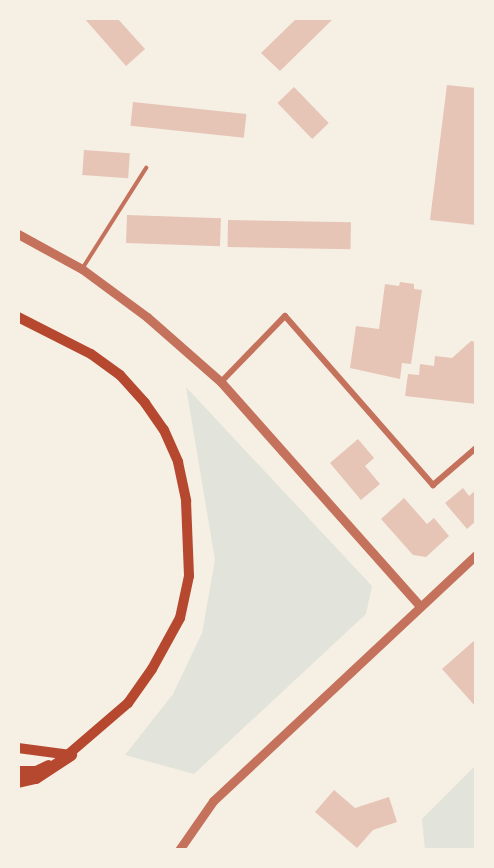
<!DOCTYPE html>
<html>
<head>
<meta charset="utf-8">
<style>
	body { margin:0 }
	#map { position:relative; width:494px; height:868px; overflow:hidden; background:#f6efe4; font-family:"PT Sans Narrow",sans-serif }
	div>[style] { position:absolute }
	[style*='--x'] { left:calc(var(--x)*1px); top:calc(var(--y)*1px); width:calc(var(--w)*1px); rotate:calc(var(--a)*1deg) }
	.green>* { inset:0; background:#e2e4dc }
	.building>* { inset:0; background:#e6c5b7; transform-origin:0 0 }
	.service>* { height:4px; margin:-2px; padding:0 2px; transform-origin:2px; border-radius:2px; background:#c5725c }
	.minor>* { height:6px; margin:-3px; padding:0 3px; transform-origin:3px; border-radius:3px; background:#c5725c }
	.tertiary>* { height:9px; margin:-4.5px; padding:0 4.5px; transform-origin:4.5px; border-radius:4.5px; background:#c5725c }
	.secondary>* { height:10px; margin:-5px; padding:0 5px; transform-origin:5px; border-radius:5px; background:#b5482f }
	.primary>* { height:10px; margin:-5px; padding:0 5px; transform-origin:5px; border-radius:5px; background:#b5482f }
	.trunk>* { height:12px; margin:-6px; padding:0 6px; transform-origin:6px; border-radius:6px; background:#b5482f }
	span { translate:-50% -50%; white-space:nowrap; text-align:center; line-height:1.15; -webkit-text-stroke:6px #f6efe4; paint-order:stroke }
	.frame { position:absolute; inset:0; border:20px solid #f6efe4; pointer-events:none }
</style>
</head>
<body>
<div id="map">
	<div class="green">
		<div style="clip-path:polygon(186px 387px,372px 586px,366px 614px,194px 774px,125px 755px,173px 694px,202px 633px,215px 560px)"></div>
		<div style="clip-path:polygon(476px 765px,476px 850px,425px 850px,422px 819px)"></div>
	</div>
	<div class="building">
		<div style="clip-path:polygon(84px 18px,117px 18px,145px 49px,126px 66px)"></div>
		<div style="clip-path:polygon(297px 18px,334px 18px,280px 71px,261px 53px)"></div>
		<div style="clip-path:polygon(447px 85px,476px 88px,476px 225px,430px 220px)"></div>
		<div style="left:294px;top:87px;width:50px;height:23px;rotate:46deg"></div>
		<div style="left:133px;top:102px;width:114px;height:24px;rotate:6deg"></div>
		<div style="left:84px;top:150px;width:46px;height:25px;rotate:4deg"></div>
		<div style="left:127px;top:215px;width:94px;height:28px;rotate:2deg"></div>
		<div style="left:228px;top:220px;width:123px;height:27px;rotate:1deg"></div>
		<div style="clip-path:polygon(400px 282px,414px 284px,414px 289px,422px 290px,411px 364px,402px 363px,400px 379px,350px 368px,356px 326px,379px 329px,385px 284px,399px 286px)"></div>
		<div style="clip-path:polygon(471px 341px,476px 342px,476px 404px,405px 396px,408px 374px,419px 375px,420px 364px,434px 366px,435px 356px,452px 358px)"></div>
		<div style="clip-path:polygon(358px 439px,374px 458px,365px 466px,380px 484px,361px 500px,330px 463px)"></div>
		<div style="clip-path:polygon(463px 488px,469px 496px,476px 490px,476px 521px,467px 529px,445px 503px)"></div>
		<div style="clip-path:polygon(404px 498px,427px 524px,434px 518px,449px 536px,426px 557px,413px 555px,381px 519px)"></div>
		<div style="clip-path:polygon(476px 639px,476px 707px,442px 669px)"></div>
		<div style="clip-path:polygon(334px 790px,355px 808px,389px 797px,397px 822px,373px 830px,357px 848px,315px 812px)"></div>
	</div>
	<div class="service">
		<div style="--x:82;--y:269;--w:120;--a:-57.6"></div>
	</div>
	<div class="minor">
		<div style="--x:221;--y:382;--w:92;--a:-45.9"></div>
		<div style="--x:285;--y:316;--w:225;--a:48.8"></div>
		<div style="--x:433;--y:485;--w:57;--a:-40.7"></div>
	</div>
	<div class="tertiary">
		<div style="--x:18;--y:234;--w:73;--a:28.7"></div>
		<div style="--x:82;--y:269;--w:81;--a:36.4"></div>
		<div style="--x:147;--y:317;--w:98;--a:41.3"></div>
		<div style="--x:221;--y:382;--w:298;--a:48.4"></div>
		<div style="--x:179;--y:850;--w:60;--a:-55.2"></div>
		<div style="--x:213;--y:801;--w:360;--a:-43.1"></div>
	</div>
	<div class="secondary">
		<div style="--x:18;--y:317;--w:82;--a:26.9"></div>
		<div style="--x:91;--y:354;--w:36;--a:36"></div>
		<div style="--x:120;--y:375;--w:38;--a:48"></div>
		<div style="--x:145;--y:403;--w:33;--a:55"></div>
		<div style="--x:164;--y:430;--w:35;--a:66"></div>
		<div style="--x:178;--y:462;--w:40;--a:78"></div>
		<div style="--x:186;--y:501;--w:75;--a:87.7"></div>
		<div style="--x:189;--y:576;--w:43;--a:102.1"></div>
		<div style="--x:180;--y:618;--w:58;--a:118.8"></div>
		<div style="--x:152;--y:669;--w:42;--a:125.2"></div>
		<div style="--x:128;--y:703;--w:84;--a:139.3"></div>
		<div style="--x:18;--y:771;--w:18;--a:0"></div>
		<div style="--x:36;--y:771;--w:14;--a:-25"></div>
	</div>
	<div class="primary">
		<div style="--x:18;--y:748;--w:53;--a:7.5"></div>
	</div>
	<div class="trunk">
		<div style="--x:18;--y:782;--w:18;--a:-13"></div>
		<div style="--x:36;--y:778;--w:42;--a:-33.3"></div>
	</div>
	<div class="frame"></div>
</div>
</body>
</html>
